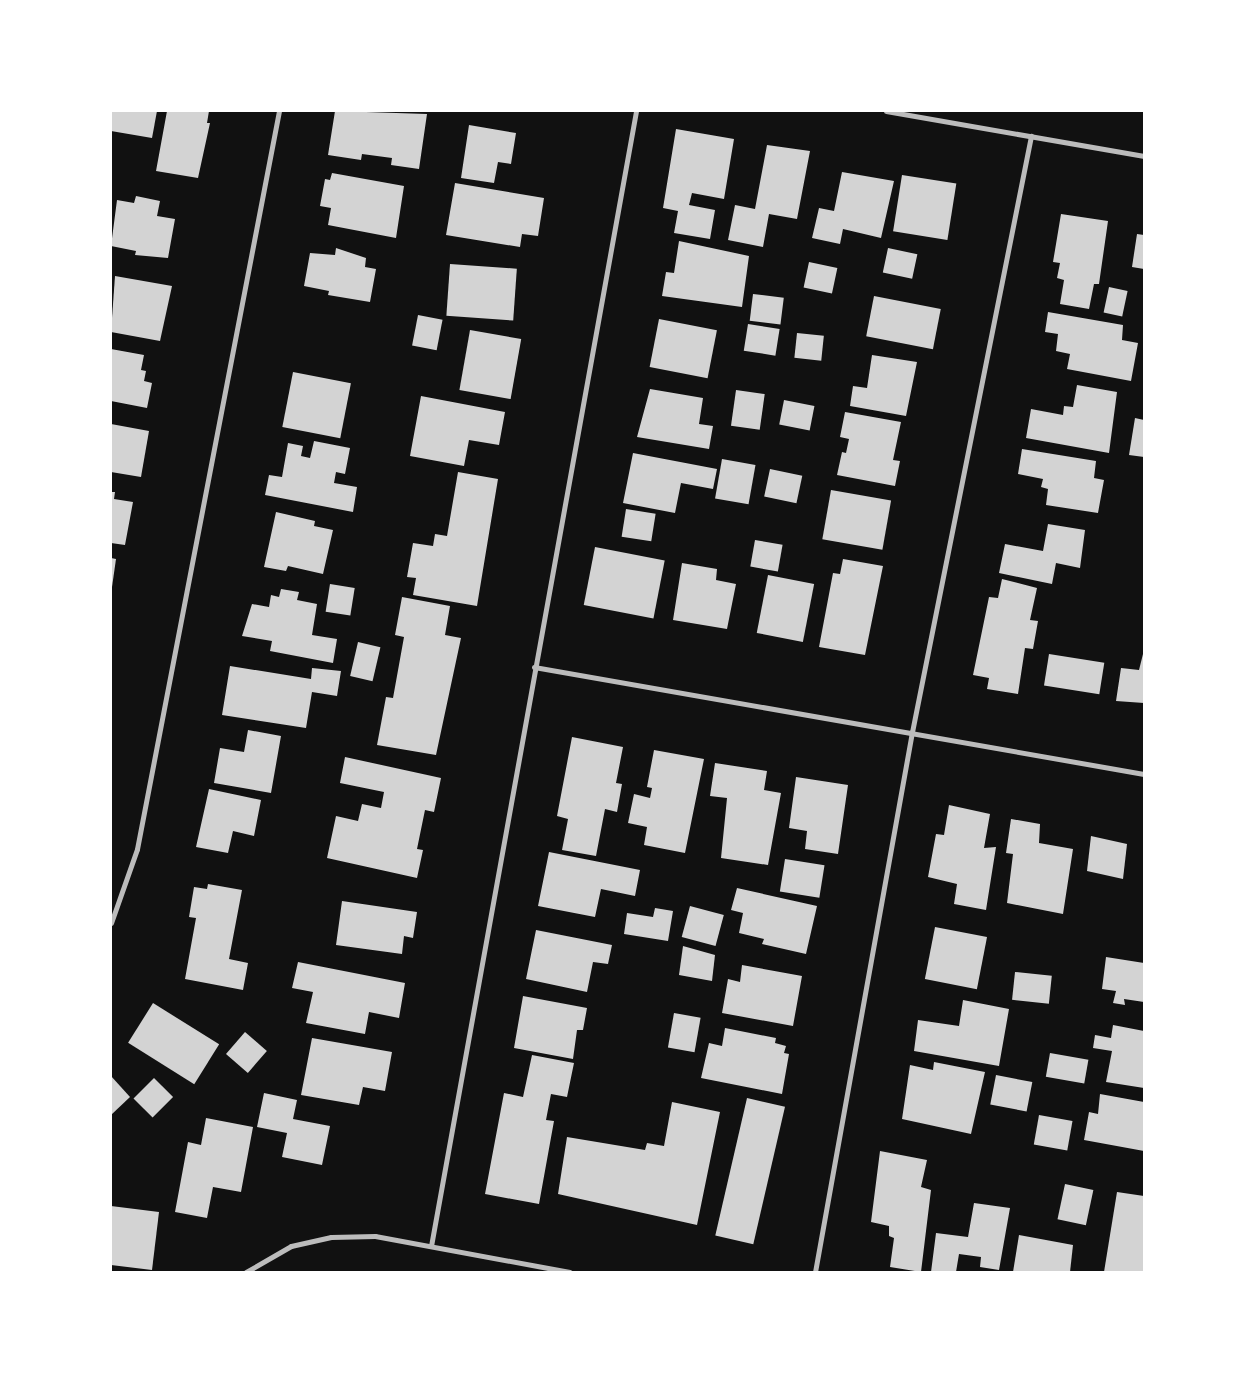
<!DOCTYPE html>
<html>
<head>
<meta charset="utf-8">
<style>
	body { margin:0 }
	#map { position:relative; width:1255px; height:1383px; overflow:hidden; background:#111; font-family:Raleway,sans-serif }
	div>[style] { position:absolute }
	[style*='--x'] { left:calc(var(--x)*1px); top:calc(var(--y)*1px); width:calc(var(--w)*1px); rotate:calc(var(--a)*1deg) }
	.building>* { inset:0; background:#d3d3d3; transform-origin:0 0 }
	.minor>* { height:5px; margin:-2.5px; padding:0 2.5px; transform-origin:2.5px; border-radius:2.5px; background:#bcbcbc }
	span { translate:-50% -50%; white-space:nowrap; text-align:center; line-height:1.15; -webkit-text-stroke:4px #fff; paint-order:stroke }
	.frame { position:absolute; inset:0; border:112px solid #fff; pointer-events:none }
</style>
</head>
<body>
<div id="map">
	<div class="building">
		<div style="clip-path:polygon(111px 111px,157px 111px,152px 138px,111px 131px)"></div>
		<div style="clip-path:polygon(167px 111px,209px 111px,207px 123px,210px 123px,198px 178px,156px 171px)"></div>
		<div style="clip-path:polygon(335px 111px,427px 114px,419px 169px,391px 165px,392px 158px,362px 154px,361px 160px,328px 155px)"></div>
		<div style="clip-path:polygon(469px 125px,516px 133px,511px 164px,498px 162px,494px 183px,461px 178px)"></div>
		<div style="clip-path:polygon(676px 129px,734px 139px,724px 199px,692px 193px,689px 205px,715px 210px,710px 239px,674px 233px,678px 211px,663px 208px)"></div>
		<div style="clip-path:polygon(767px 145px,810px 151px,797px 219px,769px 214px,763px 247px,728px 240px,735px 205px,755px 209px)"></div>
		<div style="clip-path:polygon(842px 172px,894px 181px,881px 238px,843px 229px,840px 244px,812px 238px,819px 208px,834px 211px)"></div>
		<div style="clip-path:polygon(332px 173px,404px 186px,396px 238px,328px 225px,331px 208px,320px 206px,325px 179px,330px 180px)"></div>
		<div style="left:902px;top:175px;width:55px;height:57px;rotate:9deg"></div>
		<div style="clip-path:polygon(455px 183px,544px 198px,538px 236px,522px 234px,520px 247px,446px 235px)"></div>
		<div style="clip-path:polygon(136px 196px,160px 201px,157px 216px,175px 219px,168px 258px,135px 255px,136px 251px,111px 246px,117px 200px,134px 203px)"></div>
		<div style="clip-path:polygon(1061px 214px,1108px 221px,1099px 284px,1094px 284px,1089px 309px,1060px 304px,1064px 280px,1057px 278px,1060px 263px,1053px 262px)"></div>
		<div style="clip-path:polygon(1137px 234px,1144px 235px,1144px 269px,1132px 267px)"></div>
		<div style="clip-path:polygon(679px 241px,749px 256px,742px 307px,662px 296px,666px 272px,674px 273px)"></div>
		<div style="clip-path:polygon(336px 248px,366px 258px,365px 267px,376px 269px,370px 302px,328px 295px,329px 291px,304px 286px,310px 253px,335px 255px)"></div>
		<div style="left:888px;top:248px;width:30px;height:25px;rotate:12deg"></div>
		<div style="left:809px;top:262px;width:29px;height:26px;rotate:12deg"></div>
		<div style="left:450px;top:264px;width:67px;height:52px;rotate:4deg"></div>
		<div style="clip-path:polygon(115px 276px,172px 286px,160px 341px,111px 332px)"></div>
		<div style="left:1109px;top:287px;width:19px;height:26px;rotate:12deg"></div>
		<div style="left:753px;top:294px;width:31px;height:27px;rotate:7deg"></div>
		<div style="left:874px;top:296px;width:68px;height:41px;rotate:11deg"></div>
		<div style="clip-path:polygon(1048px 312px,1123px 325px,1122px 340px,1138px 343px,1131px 381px,1067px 369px,1070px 354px,1056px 351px,1058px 334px,1045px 332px)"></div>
		<div style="left:418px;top:315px;width:25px;height:31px;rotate:11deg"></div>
		<div style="left:659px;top:319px;width:59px;height:49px;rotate:11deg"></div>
		<div style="left:748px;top:324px;width:32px;height:27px;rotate:9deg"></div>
		<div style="left:470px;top:330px;width:52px;height:61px;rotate:10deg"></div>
		<div style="left:797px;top:333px;width:27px;height:25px;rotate:6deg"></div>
		<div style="clip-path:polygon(111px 349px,144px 355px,141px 370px,146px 371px,144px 381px,152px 383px,147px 408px,111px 401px)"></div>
		<div style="clip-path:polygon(872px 355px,917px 362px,906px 416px,850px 406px,853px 386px,867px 388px)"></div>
		<div style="left:293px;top:372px;width:59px;height:56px;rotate:11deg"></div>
		<div style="clip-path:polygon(1077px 385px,1117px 392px,1109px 453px,1026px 438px,1031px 409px,1063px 415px,1064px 406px,1073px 407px)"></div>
		<div style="clip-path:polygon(650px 389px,703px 398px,699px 424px,713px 426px,709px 449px,637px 437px)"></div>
		<div style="left:736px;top:390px;width:29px;height:36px;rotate:8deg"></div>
		<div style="clip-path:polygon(421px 396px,505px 412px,499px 445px,469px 440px,464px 466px,410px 456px)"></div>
		<div style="left:784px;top:400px;width:31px;height:25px;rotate:11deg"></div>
		<div style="clip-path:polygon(845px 412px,901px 422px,893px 460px,900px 461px,895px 486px,837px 475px,842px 452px,846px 453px,849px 439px,840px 437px)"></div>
		<div style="clip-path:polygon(1135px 418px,1144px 420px,1144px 457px,1129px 455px)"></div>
		<div style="clip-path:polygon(111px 424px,149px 431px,141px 477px,111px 472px)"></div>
		<div style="clip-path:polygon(314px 441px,350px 448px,345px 474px,336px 472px,334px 483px,357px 487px,353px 512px,265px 495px,269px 475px,282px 477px,288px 443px,303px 446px,301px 456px,310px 458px)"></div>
		<div style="clip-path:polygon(1022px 449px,1096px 461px,1094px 478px,1104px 480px,1098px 513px,1046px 505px,1048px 489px,1041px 487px,1043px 479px,1018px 474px)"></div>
		<div style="clip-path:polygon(633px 453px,717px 469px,713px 489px,681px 483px,675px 513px,623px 503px)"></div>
		<div style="left:722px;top:459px;width:34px;height:40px;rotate:10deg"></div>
		<div style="left:770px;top:469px;width:33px;height:28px;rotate:12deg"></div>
		<div style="clip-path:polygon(458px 472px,498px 479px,477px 606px,413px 595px,416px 578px,407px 577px,413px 543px,433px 546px,435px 534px,447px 536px)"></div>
		<div style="left:831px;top:490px;width:61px;height:50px;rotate:10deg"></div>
		<div style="clip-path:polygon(111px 492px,115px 492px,114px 499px,133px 502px,125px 545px,111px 543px)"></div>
		<div style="left:626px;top:509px;width:30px;height:28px;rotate:9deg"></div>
		<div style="clip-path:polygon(276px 512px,315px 521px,314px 526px,333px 530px,323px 574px,288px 566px,286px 571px,264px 567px)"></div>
		<div style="clip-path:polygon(1048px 524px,1085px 530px,1080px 568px,1056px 563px,1052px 584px,999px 573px,1005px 544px,1043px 551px)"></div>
		<div style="left:755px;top:540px;width:28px;height:27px;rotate:10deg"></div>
		<div style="left:595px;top:547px;width:71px;height:59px;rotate:11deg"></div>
		<div style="clip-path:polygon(111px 558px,116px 559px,112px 587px,111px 587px)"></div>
		<div style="clip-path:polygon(843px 559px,883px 566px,865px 655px,819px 647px,833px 573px,840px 574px)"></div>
		<div style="clip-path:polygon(682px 563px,717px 569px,716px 580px,736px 584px,727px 629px,673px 620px)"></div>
		<div style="left:768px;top:575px;width:47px;height:59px;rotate:11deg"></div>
		<div style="clip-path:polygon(1002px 579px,1037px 588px,1030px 620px,1038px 621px,1033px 649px,1025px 648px,1018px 694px,987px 689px,989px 678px,973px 675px,989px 597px,998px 598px)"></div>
		<div style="left:330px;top:584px;width:25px;height:28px;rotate:9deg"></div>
		<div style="clip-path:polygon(281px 589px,299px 592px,297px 600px,317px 604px,312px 635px,337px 639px,333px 663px,270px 651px,272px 641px,242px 636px,252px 604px,269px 607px,271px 595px,279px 597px)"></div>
		<div style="clip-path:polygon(402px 597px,450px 606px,445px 635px,461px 638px,436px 755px,377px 745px,386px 697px,393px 698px,404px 637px,395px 635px)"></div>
		<div style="left:358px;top:642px;width:23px;height:35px;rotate:13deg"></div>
		<div style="clip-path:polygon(1144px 650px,1144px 703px,1116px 701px,1121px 668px,1139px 670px)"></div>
		<div style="left:1049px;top:654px;width:56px;height:32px;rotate:9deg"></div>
		<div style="clip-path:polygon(230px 666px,311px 679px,312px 668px,341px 671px,337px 696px,312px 692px,306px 728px,222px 715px)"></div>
		<div style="clip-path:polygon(248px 730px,281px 736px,271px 793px,214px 783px,220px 748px,244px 752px)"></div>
		<div style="clip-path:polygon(572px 737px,623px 747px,616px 783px,622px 784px,617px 812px,605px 809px,596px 856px,562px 850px,568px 819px,557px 816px)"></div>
		<div style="clip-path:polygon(654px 750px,704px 759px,685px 853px,644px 845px,647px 827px,628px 823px,634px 794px,650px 798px,652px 788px,647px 787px)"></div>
		<div style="clip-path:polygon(345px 757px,441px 778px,434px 812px,425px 810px,417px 849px,423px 850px,417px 878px,327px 858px,336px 816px,358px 821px,362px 804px,381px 808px,384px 792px,340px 783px)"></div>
		<div style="clip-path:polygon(715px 763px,767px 771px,764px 790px,781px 793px,768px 865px,721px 858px,727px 798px,710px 796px)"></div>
		<div style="clip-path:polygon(796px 777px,848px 785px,838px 854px,805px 849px,807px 831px,789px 828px)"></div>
		<div style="clip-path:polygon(209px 789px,261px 800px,254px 836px,233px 831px,228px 853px,196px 847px)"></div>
		<div style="clip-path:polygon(949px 805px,990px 814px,984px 848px,996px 847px,986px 910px,954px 904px,957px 884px,928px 877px,936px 834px,944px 835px)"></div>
		<div style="clip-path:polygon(1011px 819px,1040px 824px,1039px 843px,1073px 849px,1063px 914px,1007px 903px,1013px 854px,1006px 853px)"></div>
		<div style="clip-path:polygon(1091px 836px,1127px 844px,1123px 879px,1087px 871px)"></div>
		<div style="clip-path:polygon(549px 852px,640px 870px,635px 896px,601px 889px,595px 917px,538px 906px)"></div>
		<div style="left:785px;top:859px;width:40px;height:33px;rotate:9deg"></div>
		<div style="clip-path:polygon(208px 884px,242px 890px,229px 959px,248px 963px,243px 990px,185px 979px,196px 918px,189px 917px,194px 887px,207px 889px)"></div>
		<div style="clip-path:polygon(737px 888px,817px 906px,806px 954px,762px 944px,764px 939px,739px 933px,743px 913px,731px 910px)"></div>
		<div style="clip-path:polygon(342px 901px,417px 912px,413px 938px,404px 936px,402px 954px,336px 945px)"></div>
		<div style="left:690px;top:906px;width:35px;height:32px;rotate:15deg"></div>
		<div style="clip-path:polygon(655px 908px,673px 911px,668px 941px,624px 934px,627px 913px,653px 917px)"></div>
		<div style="left:935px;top:927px;width:53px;height:53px;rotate:11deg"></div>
		<div style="clip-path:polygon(536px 930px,612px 945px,608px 964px,593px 962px,587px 992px,526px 979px)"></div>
		<div style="clip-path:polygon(683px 946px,715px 955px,712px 981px,679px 975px)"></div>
		<div style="clip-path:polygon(1106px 957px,1144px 963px,1144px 1002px,1124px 999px,1125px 1005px,1113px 1003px,1116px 991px,1102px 989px)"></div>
		<div style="clip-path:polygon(298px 962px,405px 983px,399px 1018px,369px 1012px,365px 1034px,306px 1023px,313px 992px,292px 988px)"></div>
		<div style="clip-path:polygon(742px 965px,802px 976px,793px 1026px,722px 1013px,728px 979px,740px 982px)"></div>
		<div style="left:1015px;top:972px;width:37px;height:28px;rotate:6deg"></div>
		<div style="clip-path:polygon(523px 996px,587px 1008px,583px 1030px,577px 1030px,573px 1059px,514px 1048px)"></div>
		<div style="clip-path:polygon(963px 1000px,1009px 1009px,999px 1066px,914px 1051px,918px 1020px,959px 1026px)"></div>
		<div style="left:153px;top:1003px;width:78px;height:47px;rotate:32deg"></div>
		<div style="left:674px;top:1013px;width:27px;height:35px;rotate:10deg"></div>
		<div style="clip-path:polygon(1113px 1025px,1144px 1031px,1144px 1088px,1106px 1082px,1112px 1051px,1093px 1048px,1095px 1035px,1111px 1038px)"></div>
		<div style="clip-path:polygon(725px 1028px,776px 1038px,775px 1043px,786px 1046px,784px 1053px,789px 1054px,782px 1094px,701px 1078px,709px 1043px,722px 1046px)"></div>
		<div style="left:245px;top:1032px;width:29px;height:29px;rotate:41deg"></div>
		<div style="clip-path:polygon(312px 1038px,392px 1052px,385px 1091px,363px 1087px,359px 1105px,301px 1095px)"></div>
		<div style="left:1050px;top:1053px;width:39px;height:24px;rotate:10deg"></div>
		<div style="clip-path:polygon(532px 1055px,574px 1063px,567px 1097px,551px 1094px,546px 1120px,554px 1121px,539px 1204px,485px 1194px,504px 1093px,523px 1097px)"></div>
		<div style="clip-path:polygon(934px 1062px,985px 1072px,971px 1134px,902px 1119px,910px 1065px,933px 1070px)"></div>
		<div style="left:996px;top:1075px;width:37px;height:30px;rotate:11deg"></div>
		<div style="clip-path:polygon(111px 1076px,130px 1097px,111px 1115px)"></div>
		<div style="left:154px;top:1078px;width:27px;height:29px;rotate:45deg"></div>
		<div style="clip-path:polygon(264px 1093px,297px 1100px,293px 1119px,330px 1126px,322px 1165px,282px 1157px,287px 1133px,257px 1127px)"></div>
		<div style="clip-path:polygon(1100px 1094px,1144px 1102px,1144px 1151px,1084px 1140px,1089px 1112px,1098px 1114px)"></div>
		<div style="left:747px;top:1098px;width:39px;height:141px;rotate:13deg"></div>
		<div style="clip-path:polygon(672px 1102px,720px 1112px,697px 1225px,558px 1194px,567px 1137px,645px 1150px,647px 1143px,664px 1146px)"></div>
		<div style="left:1039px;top:1115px;width:34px;height:30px;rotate:10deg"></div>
		<div style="clip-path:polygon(206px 1118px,253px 1127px,241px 1192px,213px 1187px,207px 1218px,175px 1212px,188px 1142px,201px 1145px)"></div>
		<div style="clip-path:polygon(880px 1151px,927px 1160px,921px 1187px,931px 1190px,921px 1272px,890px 1267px,894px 1238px,889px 1236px,889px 1226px,871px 1222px)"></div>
		<div style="left:1065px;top:1184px;width:29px;height:36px;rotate:12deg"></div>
		<div style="clip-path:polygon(1117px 1192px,1144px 1196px,1144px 1272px,1104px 1272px)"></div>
		<div style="clip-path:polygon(974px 1203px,1010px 1208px,999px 1270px,980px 1267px,981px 1257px,959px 1254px,956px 1272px,931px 1272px,936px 1233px,968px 1237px)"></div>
		<div style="clip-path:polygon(111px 1206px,159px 1212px,152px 1270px,111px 1265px)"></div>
		<div style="clip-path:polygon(1019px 1235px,1073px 1245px,1070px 1272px,1013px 1272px)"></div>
	</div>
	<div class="minor">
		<div style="--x:886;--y:111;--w:262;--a:9.9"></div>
		<div style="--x:534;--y:667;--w:619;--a:9.95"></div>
		<div style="--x:111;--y:923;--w:78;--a:-70.6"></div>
		<div style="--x:137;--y:849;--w:752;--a:-79.11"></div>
		<div style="--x:431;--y:1246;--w:1153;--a:-79.76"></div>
		<div style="--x:246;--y:1272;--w:52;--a:-30"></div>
		<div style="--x:291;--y:1246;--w:41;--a:-12.7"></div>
		<div style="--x:331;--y:1237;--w:44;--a:-1.3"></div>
		<div style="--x:375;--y:1236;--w:198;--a:10.5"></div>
		<div style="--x:815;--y:1272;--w:549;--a:-79.82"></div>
		<div style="--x:912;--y:732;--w:608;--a:-78.71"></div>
	</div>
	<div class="frame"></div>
</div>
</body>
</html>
